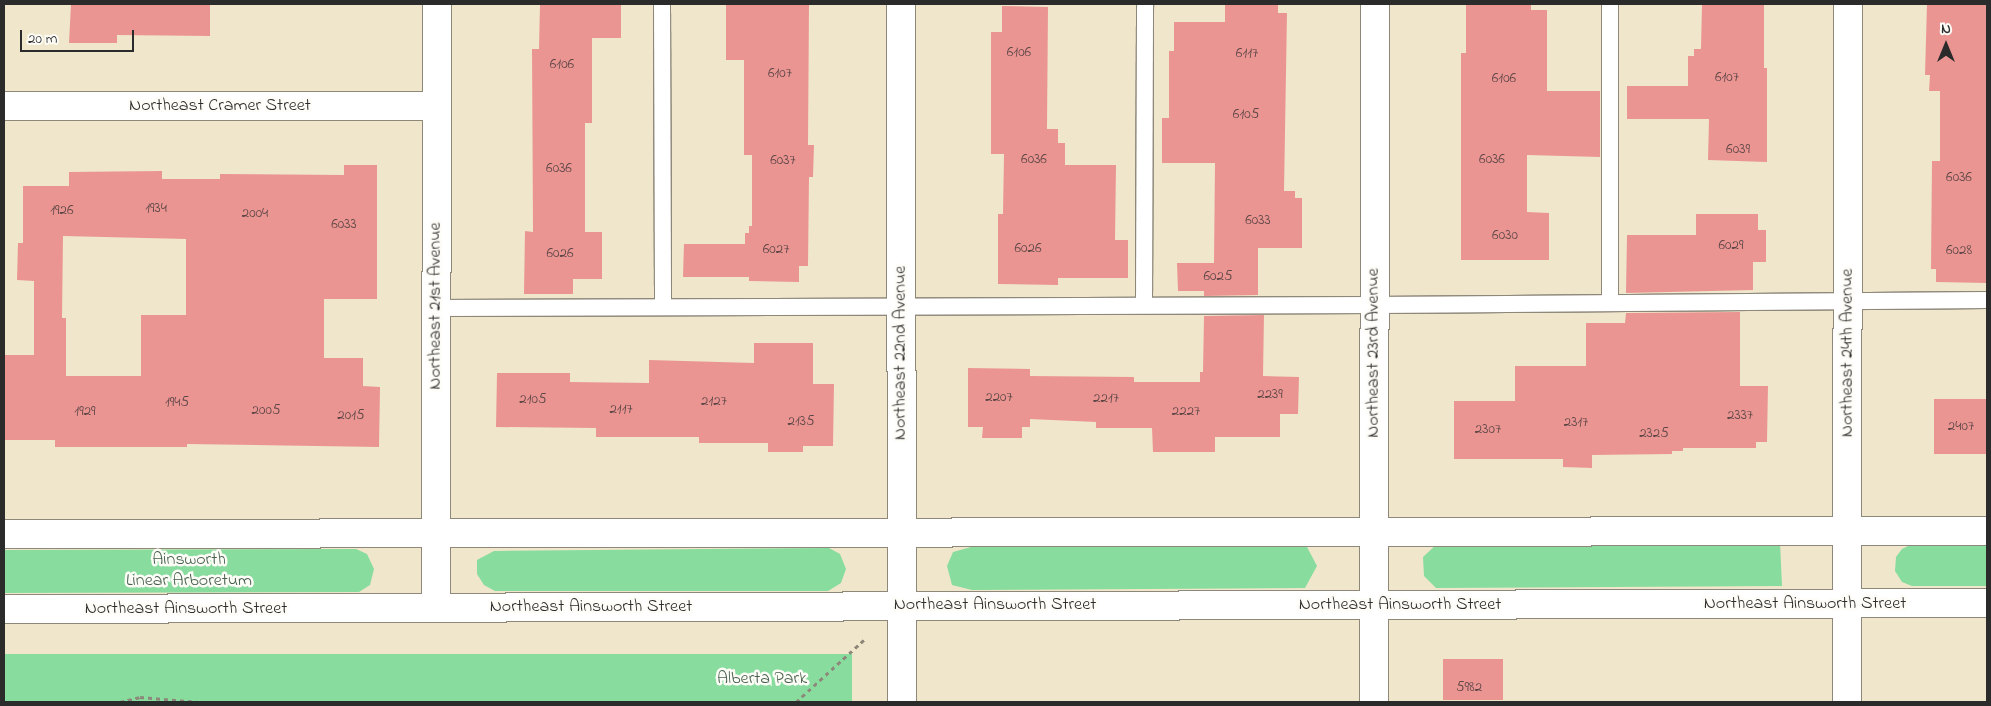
<!DOCTYPE html>
<html>
<head>
<meta charset="utf-8">
<style>
	body { margin:0 }
	#map { position:relative; width:1991px; height:706px; overflow:hidden; background:#f0e6cb; font-family:"Indie Flower",sans-serif }
	div>[style] { position:absolute }
	[style*='--x'] { left:calc(var(--x)*1px); top:calc(var(--y)*1px); width:calc(var(--w)*1px); rotate:calc(var(--a)*1deg) }
	.green>* { inset:0; background:#87dc9e; transform-origin:0 0 }
	.building>* { inset:0; background:#eb9593; transform-origin:0 0 }
	.path>* { height:3px; margin-top:-1.5px; transform-origin:0; background:repeating-linear-gradient(90deg,#8e887b 0 4px,transparent 0 8px) }
	.roads { filter:drop-shadow(1px 0 #8e887b) drop-shadow(-1px 0 #8e887b) drop-shadow(0 1px #8e887b) drop-shadow(0 -1px #8e887b) }
	.service>* { height:16px; margin:-8px; padding:0 8px; transform-origin:8px; border-radius:8px; background:#fff }
	.minor>* { height:28px; margin:-14px; padding:0 14px; transform-origin:14px; border-radius:14px; background:#fff }
	.tertiary>* { height:28px; margin:-14px; padding:0 14px; transform-origin:14px; border-radius:14px; background:#fff }
	span { translate:-50% -50%; white-space:nowrap; text-align:center; line-height:1.15; -webkit-text-stroke:5px #fdfcf7; paint-order:stroke }
	.number-label { font-size:15px; color:#5b4645 }
	.number-label span { -webkit-text-stroke-width:0 }
	.street-label { font-size:18px; color:#2b2b2b }
	.park-label { font-size:18px; color:#47604e }
	.frame { position:absolute; inset:0; border:5px solid #2b2b2b; pointer-events:none }
	.north { position:absolute; left:1921px; top:20px; width:50px; height:50px; -webkit-text-stroke:4px #fdfcf7; paint-order:stroke; rotate:0deg; font-size:14px; font-weight:700; line-height:20px; text-align:center; color:#2b2b2b }
	.north::after { content:''; display:block; margin:auto; width:18px; height:22px; background:#2b2b2b; clip-path:polygon(50% 0,100% 100%,50% 72%,0 100%) }
	.scale { position:absolute; left:20px; top:30px; width:114px; height:22px; box-sizing:border-box; border:2px solid #2b2b2b; border-top:0; padding-left:6px; font-size:15px; line-height:18px; white-space:nowrap; color:#2b2b2b; -webkit-text-stroke:4px #fdfcf7; paint-order:stroke }
</style>
</head>
<body>
<div id="map">
	<div class="green">
		<div style="clip-path:polygon(1780px 542px,1782px 586px,1436px 588px,1424px 576px,1423px 557px,1438px 543px)"></div>
		<div style="clip-path:polygon(1912px 544px,1987px 544px,1987px 586px,1912px 586px,1902px 582px,1895px 571px,1896px 557px,1902px 549px)"></div>
		<div style="clip-path:polygon(971px 547px,1307px 547px,1317px 566px,1305px 588px,972px 590px,952px 585px,947px 566px,953px 552px)"></div>
		<div style="clip-path:polygon(829px 548px,840px 554px,846px 569px,841px 583px,828px 591px,495px 591px,484px 585px,477px 574px,477px 560px,494px 551px)"></div>
		<div style="clip-path:polygon(356px 549px,367px 554px,374px 569px,370px 585px,359px 592px,4px 593px,4px 550px)"></div>
		<div style="left:852px;top:654px;width:48px;height:848px;rotate:90deg"></div>
	</div>
	<div class="building">
		<div style="clip-path:polygon(71px 4px,210px 4px,210px 36px,117px 35px,117px 43px,69px 43px)"></div>
		<div style="clip-path:polygon(540px 4px,621px 4px,621px 38px,592px 38px,592px 123px,585px 123px,585px 232px,602px 232px,602px 279px,573px 279px,573px 294px,524px 294px,525px 231px,533px 232px,532px 49px,539px 49px)"></div>
		<div style="clip-path:polygon(726px 4px,809px 4px,808px 145px,814px 145px,813px 177px,809px 177px,808px 266px,799px 266px,799px 282px,749px 281px,749px 277px,683px 277px,684px 244px,745px 244px,745px 233px,749px 233px,749px 226px,752px 226px,752px 155px,744px 155px,744px 60px,726px 60px)"></div>
		<div style="clip-path:polygon(1225px 4px,1278px 4px,1278px 13px,1287px 13px,1284px 191px,1295px 191px,1295px 198px,1302px 198px,1302px 248px,1258px 248px,1258px 295px,1204px 296px,1204px 291px,1178px 291px,1177px 263px,1214px 263px,1215px 163px,1162px 163px,1162px 118px,1169px 118px,1169px 51px,1174px 51px,1174px 22px,1225px 22px)"></div>
		<div style="clip-path:polygon(1466px 4px,1531px 4px,1531px 10px,1547px 10px,1547px 91px,1600px 91px,1600px 157px,1527px 155px,1527px 212px,1549px 213px,1549px 260px,1461px 260px,1461px 53px,1466px 53px)"></div>
		<div style="clip-path:polygon(1702px 4px,1764px 4px,1764px 68px,1767px 68px,1767px 162px,1708px 160px,1709px 119px,1627px 119px,1627px 86px,1688px 86px,1688px 56px,1694px 56px,1694px 49px,1701px 49px)"></div>
		<div style="clip-path:polygon(1927px 4px,1987px 4px,1987px 283px,1936px 282px,1936px 269px,1931px 269px,1932px 161px,1940px 161px,1940px 91px,1929px 91px,1930px 75px,1925px 75px)"></div>
		<div style="clip-path:polygon(1002px 6px,1048px 7px,1047px 129px,1058px 129px,1058px 143px,1065px 143px,1065px 165px,1116px 165px,1115px 240px,1128px 240px,1128px 278px,1058px 278px,1058px 285px,998px 284px,998px 214px,1003px 214px,1004px 154px,991px 154px,991px 32px,1002px 32px)"></div>
		<div style="clip-path:polygon(evenodd,344px 165px,377px 165px,377px 299px,324px 299px,324px 358px,363px 358px,363px 386px,380px 387px,379px 447px,187px 444px,187px 447px,55px 447px,55px 440px,4px 440px,4px 355px,34px 355px,34px 281px,17px 280px,18px 243px,23px 243px,23px 186px,69px 186px,69px 172px,162px 171px,162px 179px,220px 179px,220px 174px,344px 175px,344px 165px,63px 236px,186px 239px,186px 315px,141px 315px,141px 376px,66px 376px,66px 318px,62px 318px,63px 236px)"></div>
		<div style="clip-path:polygon(1696px 214px,1758px 214px,1758px 230px,1766px 230px,1766px 262px,1753px 262px,1753px 290px,1626px 293px,1627px 235px,1696px 235px)"></div>
		<div style="clip-path:polygon(1740px 312px,1740px 386px,1768px 386px,1767px 442px,1756px 442px,1756px 448px,1683px 448px,1683px 451px,1672px 451px,1672px 454px,1592px 455px,1592px 468px,1563px 467px,1563px 459px,1454px 459px,1454px 401px,1515px 401px,1515px 366px,1586px 366px,1586px 323px,1625px 323px,1626px 313px)"></div>
		<div style="clip-path:polygon(1264px 315px,1263px 376px,1299px 377px,1298px 414px,1280px 414px,1280px 437px,1215px 437px,1215px 452px,1153px 452px,1152px 428px,1096px 428px,1096px 422px,1030px 419px,1030px 427px,1022px 427px,1022px 438px,982px 438px,983px 427px,968px 427px,968px 368px,1030px 369px,1030px 376px,1134px 377px,1134px 382px,1200px 382px,1200px 372px,1203px 372px,1204px 316px)"></div>
		<div style="clip-path:polygon(754px 343px,813px 343px,813px 384px,834px 384px,833px 446px,803px 446px,803px 452px,768px 452px,768px 443px,699px 443px,699px 437px,596px 437px,596px 428px,496px 427px,497px 373px,570px 373px,570px 382px,649px 383px,649px 360px,754px 363px)"></div>
		<div style="left:1934px;top:399px;width:53px;height:55px"></div>
		<div style="left:1443px;top:659px;width:60px;height:41px"></div>
	</div>
	<div class="path">
		<div style="--x:120;--y:702;--w:21;--a:-14"></div>
		<div style="--x:140;--y:697;--w:59;--a:4.8"></div>
		<div style="--x:796;--y:702;--w:92;--a:-42.4"></div>
	</div>
	<div class="roads">
		<div class="service">
			<div style="--x:662;--y:4;--w:303;--a:89.8"></div>
			<div style="--x:1610;--y:303;--w:299;--a:-90"></div>
			<div style="--x:1144;--y:305;--w:301;--a:-89.8"></div>
			<div style="--x:436;--y:308;--w:938;--a:-0.18"></div>
			<div style="--x:1374;--y:305;--w:613;--a:-0.47"></div>
		</div>
		<div class="minor">
			<div style="--x:901;--y:4;--w:698;--a:89.92"></div>
			<div style="--x:4;--y:106;--w:433;--a:0"></div>
			<div style="--x:436;--y:608;--w:604;--a:-89.91"></div>
			<div style="--x:1374;--y:702;--w:698;--a:-89.92"></div>
			<div style="--x:1847;--y:702;--w:698;--a:-89.92"></div>
		</div>
		<div class="tertiary">
			<div style="--x:4;--y:534;--w:1983;--a:-0.09"></div>
			<div style="--x:4;--y:609;--w:1983;--a:-0.17"></div>
		</div>
	</div>
	<div class="number-label">
		<span style="left:1019px;top:53px">6106</span>
		<span style="left:1247px;top:54px">6117</span>
		<span style="left:562px;top:65px">6106</span>
		<span style="left:780px;top:74px">6107</span>
		<span style="left:1727px;top:78px">6107</span>
		<span style="left:1504px;top:79px">6106</span>
		<span style="left:1246px;top:115px">6105</span>
		<span style="left:1738px;top:150px">6039</span>
		<span style="left:1034px;top:160px">6036</span>
		<span style="left:1492px;top:160px">6036</span>
		<span style="left:783px;top:161px">6037</span>
		<span style="left:559px;top:169px">6036</span>
		<span style="left:1959px;top:178px">6036</span>
		<span style="left:156px;top:209px">1934</span>
		<span style="left:62px;top:211px">1926</span>
		<span style="left:255px;top:214px">2004</span>
		<span style="left:1258px;top:221px">6033</span>
		<span style="left:344px;top:225px">6033</span>
		<span style="left:1505px;top:236px">6030</span>
		<span style="left:1731px;top:246px">6029</span>
		<span style="left:1028px;top:249px">6026</span>
		<span style="left:776px;top:250px">6027</span>
		<span style="left:1959px;top:251px">6028</span>
		<span style="left:560px;top:254px">6026</span>
		<span style="left:1218px;top:277px">6025</span>
		<span style="left:1270px;top:395px">2239</span>
		<span style="left:999px;top:398px">2207</span>
		<span style="left:1106px;top:399px">2217</span>
		<span style="left:533px;top:400px">2105</span>
		<span style="left:714px;top:402px">2127</span>
		<span style="left:177px;top:403px">1945</span>
		<span style="left:621px;top:410px">2117</span>
		<span style="left:266px;top:411px">2005</span>
		<span style="left:85px;top:412px">1929</span>
		<span style="left:1186px;top:412px">2227</span>
		<span style="left:351px;top:416px">2015</span>
		<span style="left:1740px;top:416px">2337</span>
		<span style="left:801px;top:422px">2135</span>
		<span style="left:1576px;top:423px">2317</span>
		<span style="left:1961px;top:427px">2407</span>
		<span style="left:1488px;top:430px">2307</span>
		<span style="left:1654px;top:434px">2325</span>
		<span style="left:1469px;top:688px">5982</span>
	</div>
	<div class="street-label">
		<span style="left:220px;top:106px">Northeast Cramer Street</span>
		<span style="left:436px;top:306px;rotate:-90deg">Northeast 21st Avenue</span>
		<span style="left:901px;top:353px;rotate:-90deg">Northeast 22nd Avenue</span>
		<span style="left:1374px;top:353px;rotate:-90deg">Northeast 23rd Avenue</span>
		<span style="left:1848px;top:353px;rotate:-90deg">Northeast 24th Avenue</span>
		<span style="left:1805px;top:604px">Northeast Ainsworth Street</span>
		<span style="left:995px;top:605px">Northeast Ainsworth Street</span>
		<span style="left:1400px;top:605px">Northeast Ainsworth Street</span>
		<span style="left:591px;top:607px">Northeast Ainsworth Street</span>
		<span style="left:186px;top:609px">Northeast Ainsworth Street</span>
	</div>
	<div class="park-label">
		<span style="left:189px;top:571px">Ainsworth<br>Linear Arboretum</span>
		<span style="left:762px;top:679px">Alberta Park</span>
	</div>
	<div class="frame"></div>
	<div class="north">N</div>
	<div class="scale">20 m</div>
</div>
</body>
</html>
